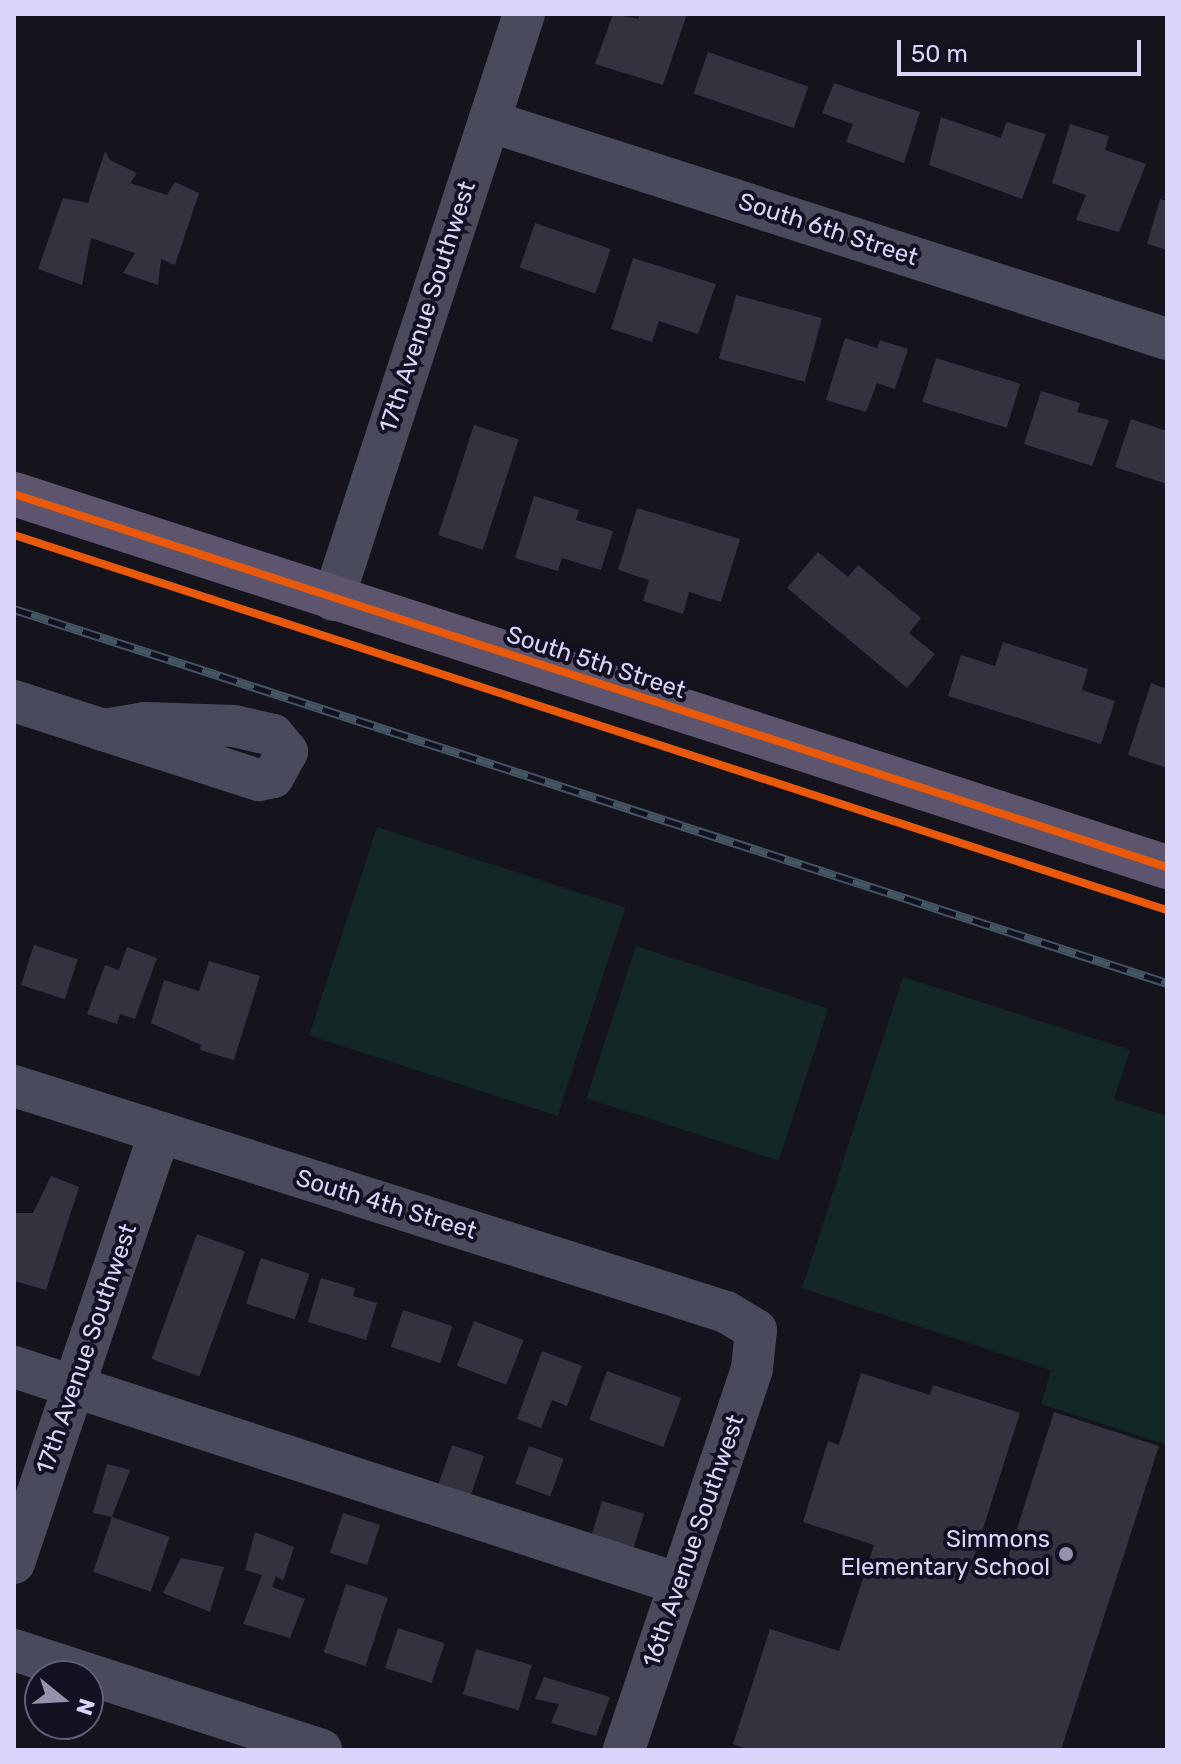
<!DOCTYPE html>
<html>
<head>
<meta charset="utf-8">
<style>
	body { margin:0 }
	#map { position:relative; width:1181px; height:1764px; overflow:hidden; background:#15141d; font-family:Rubik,sans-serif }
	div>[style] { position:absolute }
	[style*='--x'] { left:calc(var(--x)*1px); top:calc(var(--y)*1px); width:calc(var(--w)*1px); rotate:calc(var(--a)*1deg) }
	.green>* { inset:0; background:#142727; transform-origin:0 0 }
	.building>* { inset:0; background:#33323f; transform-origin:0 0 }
	.minor>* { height:42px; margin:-21px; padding:0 21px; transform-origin:21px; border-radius:21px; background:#4a4a5d }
	.major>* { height:44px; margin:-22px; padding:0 22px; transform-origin:22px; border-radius:22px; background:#5c556d }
	.rail>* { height:9px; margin-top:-4.5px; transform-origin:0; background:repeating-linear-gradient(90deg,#121021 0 18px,#445663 0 36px); box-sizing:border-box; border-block:2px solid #445663 }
	.cycleway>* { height:8px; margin:-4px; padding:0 4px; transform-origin:4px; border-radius:4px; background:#e8590c }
	.dots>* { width:22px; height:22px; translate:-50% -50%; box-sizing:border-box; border:4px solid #121021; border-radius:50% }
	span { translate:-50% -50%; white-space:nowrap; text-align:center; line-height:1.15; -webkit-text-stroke:8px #121021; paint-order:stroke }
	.street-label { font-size:24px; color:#d8d4fa }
	.poi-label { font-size:24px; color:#d8d4fa }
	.right { translate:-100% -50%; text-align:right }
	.frame { position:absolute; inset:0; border:16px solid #d8d4fa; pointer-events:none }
	.north { position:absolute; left:24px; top:1660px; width:80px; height:80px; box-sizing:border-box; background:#121021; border:2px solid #615e78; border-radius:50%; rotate:108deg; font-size:22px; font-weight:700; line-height:32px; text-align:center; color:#d8d4fa }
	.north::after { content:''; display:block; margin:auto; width:28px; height:36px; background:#9491ad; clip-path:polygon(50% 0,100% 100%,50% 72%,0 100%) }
	.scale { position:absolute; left:897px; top:40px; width:244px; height:36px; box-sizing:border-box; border:4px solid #d8d4fa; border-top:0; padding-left:10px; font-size:24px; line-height:28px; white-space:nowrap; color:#d8d4fa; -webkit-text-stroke:6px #121021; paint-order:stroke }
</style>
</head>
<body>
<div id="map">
	<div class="green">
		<div style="left:377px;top:827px;width:261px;height:219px;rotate:18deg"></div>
		<div style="left:636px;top:946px;width:202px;height:160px;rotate:18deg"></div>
		<div style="clip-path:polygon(903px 977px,1130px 1050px,1114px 1099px,1167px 1116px,1167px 1445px,1041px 1404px,1051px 1370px,802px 1288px)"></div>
	</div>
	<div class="building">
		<div style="clip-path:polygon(613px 14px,638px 19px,640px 14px,687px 14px,663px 85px,595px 64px)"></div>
		<div style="left:708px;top:52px;width:106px;height:44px;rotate:19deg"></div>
		<div style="clip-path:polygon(834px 83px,920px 112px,904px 163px,846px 142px,853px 124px,822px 113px)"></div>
		<div style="clip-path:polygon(941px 117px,1001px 138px,1006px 122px,1046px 134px,1022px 199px,929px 165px)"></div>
		<div style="clip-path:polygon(1070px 124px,1109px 136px,1105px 150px,1146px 164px,1119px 232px,1076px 220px,1086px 195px,1052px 183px)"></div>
		<div style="clip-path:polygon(105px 151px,110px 160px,137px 173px,130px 183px,167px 195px,175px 182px,199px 193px,175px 265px,161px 259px,158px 285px,123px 273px,135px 253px,91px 238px,82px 285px,38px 269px,63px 198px,88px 203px)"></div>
		<div style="clip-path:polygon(1160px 199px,1167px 201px,1167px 250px,1147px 244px)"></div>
		<div style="left:535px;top:223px;width:80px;height:47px;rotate:19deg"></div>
		<div style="clip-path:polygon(633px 258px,716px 284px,698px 334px,659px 321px,652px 342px,611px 329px)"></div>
		<div style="left:736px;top:295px;width:89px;height:66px;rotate:15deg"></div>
		<div style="clip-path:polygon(845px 338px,877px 348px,880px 340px,908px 349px,895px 389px,877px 383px,866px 412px,826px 400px)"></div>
		<div style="left:936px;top:358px;width:88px;height:46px;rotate:17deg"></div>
		<div style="clip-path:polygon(1041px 391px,1080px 403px,1077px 412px,1109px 420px,1092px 466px,1024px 444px)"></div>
		<div style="clip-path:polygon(1131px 419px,1167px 431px,1167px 484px,1115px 467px)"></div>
		<div style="left:474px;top:425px;width:47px;height:116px;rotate:18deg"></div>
		<div style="clip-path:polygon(534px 496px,579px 510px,576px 520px,613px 531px,601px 570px,562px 558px,558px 571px,515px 558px)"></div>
		<div style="clip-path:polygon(637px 508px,740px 539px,721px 602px,689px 592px,683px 614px,643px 601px,649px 580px,618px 570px)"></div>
		<div style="clip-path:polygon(818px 552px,848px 577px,858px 565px,921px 618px,909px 633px,935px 654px,907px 688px,787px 588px)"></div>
		<div style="clip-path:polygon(1003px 642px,1088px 669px,1082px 690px,1115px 701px,1101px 744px,948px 696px,961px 655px,995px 666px)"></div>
		<div style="clip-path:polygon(1151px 683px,1167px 689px,1167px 768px,1128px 755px)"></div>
		<div style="left:34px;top:945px;width:46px;height:42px;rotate:18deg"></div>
		<div style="clip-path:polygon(127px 947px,157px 958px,135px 1019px,120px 1014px,117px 1024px,87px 1014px,105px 965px,119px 970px)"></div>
		<div style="clip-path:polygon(209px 961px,260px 976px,234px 1060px,200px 1050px,201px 1045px,151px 1023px,164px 980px,199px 991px)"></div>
		<div style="clip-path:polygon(51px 1176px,79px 1187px,46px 1290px,14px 1281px,14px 1221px,16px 1213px,33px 1213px)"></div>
		<div style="left:197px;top:1234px;width:51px;height:133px;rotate:20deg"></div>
		<div style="left:261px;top:1258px;width:51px;height:48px;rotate:18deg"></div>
		<div style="clip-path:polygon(321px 1278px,355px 1288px,353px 1296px,377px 1303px,366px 1340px,308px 1322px)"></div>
		<div style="left:403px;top:1310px;width:52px;height:39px;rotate:18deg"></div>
		<div style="left:474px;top:1321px;width:53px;height:48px;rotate:21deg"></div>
		<div style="clip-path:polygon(542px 1351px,582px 1366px,567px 1406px,552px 1400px,541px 1428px,517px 1419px)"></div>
		<div style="left:607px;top:1371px;width:79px;height:52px;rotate:20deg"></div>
		<div style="clip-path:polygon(861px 1373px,930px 1395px,933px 1385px,1020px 1413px,972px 1563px,1003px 1573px,1054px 1412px,1159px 1446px,1061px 1750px,750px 1750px,733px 1744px,770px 1629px,839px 1651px,874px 1545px,803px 1522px,828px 1441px,839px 1445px)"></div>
		<div style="left:452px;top:1445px;width:34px;height:43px;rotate:19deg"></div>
		<div style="left:529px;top:1446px;width:37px;height:40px;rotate:20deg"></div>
		<div style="clip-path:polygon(107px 1464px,130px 1470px,112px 1517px,93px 1513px)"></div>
		<div style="left:602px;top:1501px;width:44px;height:41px;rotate:17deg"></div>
		<div style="left:343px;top:1513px;width:39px;height:42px;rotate:18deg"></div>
		<div style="left:112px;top:1517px;width:61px;height:58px;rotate:19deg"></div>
		<div style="clip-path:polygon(255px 1532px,294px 1547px,283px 1581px,276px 1576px,272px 1587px,305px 1599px,290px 1638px,243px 1624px,262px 1575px,245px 1570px)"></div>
		<div style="clip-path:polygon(181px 1558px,224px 1567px,210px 1612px,163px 1593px)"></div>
		<div style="left:346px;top:1584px;width:44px;height:72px;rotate:18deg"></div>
		<div style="left:398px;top:1628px;width:49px;height:42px;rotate:18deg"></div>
		<div style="left:476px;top:1649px;width:58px;height:47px;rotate:16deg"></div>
		<div style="clip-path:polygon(544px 1677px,610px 1697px,596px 1736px,551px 1723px,559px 1704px,535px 1699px)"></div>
	</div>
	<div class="minor">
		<div style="--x:489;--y:121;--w:712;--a:17.82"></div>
		<div style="--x:333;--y:600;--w:616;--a:-71.95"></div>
		<div style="--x:14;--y:701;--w:94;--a:18"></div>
		<div style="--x:103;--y:730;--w:164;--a:17.8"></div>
		<div style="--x:259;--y:780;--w:14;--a:-12"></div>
		<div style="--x:273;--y:777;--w:29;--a:-61"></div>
		<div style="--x:287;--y:752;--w:22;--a:-129"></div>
		<div style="--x:273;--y:735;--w:40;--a:-167"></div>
		<div style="--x:234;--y:726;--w:89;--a:-178.1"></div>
		<div style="--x:145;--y:723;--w:43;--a:170.5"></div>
		<div style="--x:14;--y:1086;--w:747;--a:17.61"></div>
		<div style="--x:726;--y:1312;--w:35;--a:31"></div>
		<div style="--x:756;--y:1330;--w:39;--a:96"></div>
		<div style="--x:752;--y:1369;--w:402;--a:108.6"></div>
		<div style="--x:14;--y:1367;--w:700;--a:18.07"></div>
		<div style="--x:14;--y:1563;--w:453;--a:-71.3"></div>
		<div style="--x:14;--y:1650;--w:323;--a:18"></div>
	</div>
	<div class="major">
		<div style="--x:14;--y:494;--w:1212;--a:17.93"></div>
	</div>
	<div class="rail">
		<div style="--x:14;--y:609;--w:1212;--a:17.97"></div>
	</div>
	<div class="cycleway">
		<div style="--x:14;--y:494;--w:1212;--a:17.93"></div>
		<div style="--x:14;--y:535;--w:1212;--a:18.02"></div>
	</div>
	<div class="dots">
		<div style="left:1066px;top:1554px;background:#9491ad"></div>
	</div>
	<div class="street-label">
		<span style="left:828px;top:230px;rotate:18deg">South 6th Street</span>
		<span style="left:428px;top:307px;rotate:-72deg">17th Avenue Southwest</span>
		<span style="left:596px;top:663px;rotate:18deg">South 5th Street</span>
		<span style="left:386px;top:1205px;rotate:17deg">South 4th Street</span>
		<span style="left:87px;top:1349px;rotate:-71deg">17th Avenue Southwest</span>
		<span style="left:694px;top:1541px;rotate:-71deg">16th Avenue Southwest</span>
	</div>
	<div class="poi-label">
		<span class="right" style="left:1050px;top:1554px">Simmons<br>Elementary School</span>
	</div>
	<div class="frame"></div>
	<div class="north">N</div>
	<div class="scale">50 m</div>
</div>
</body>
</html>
